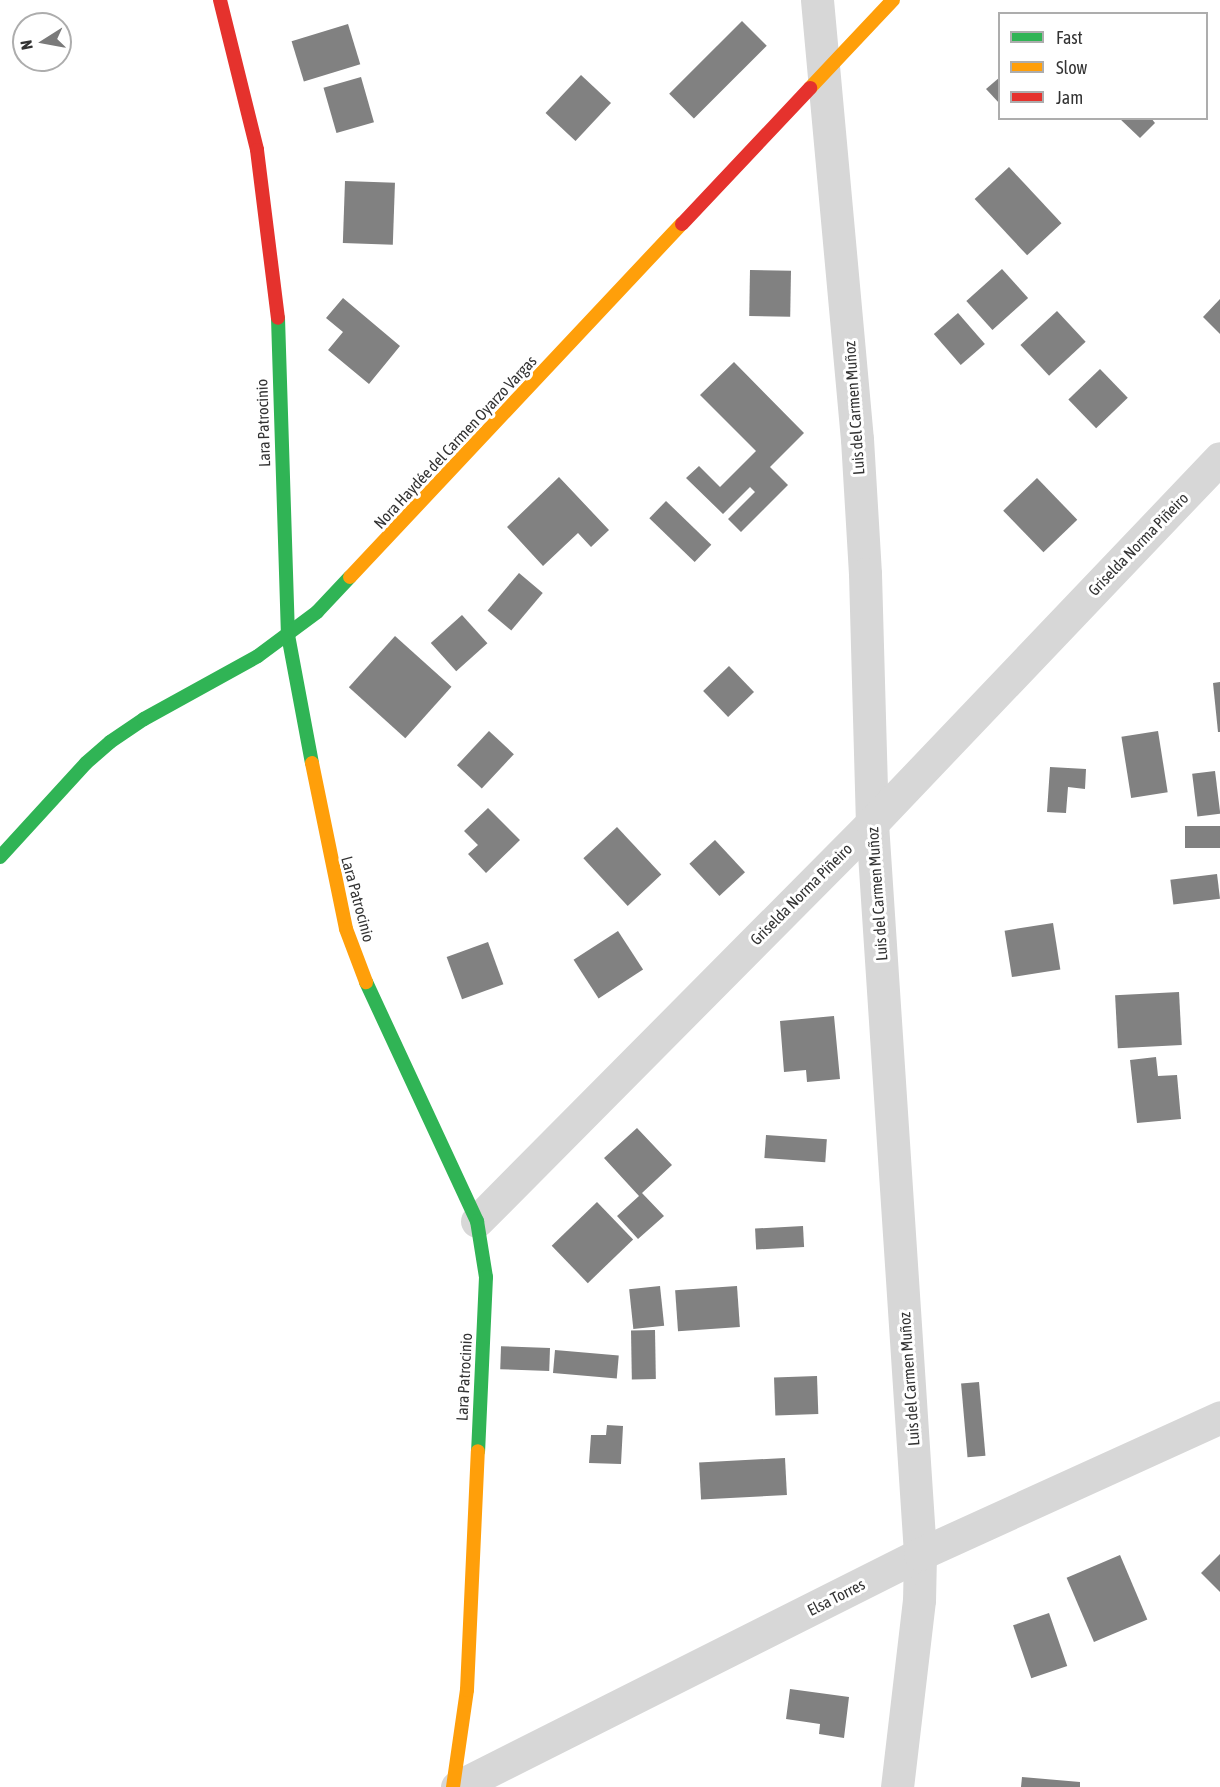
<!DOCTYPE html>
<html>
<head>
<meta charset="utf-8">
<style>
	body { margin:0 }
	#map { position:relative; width:1220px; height:1787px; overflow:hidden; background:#fff; font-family:"Asap Condensed",sans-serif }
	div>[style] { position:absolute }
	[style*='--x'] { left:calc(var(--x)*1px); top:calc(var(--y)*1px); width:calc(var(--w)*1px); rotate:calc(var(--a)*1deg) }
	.building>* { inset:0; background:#818181; transform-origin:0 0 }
	.street>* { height:33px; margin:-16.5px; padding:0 16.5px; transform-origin:16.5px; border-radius:16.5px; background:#d7d7d7 }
	.fast>* { height:14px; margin:-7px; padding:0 7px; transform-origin:7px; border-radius:7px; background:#30b455 }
	.slow>* { height:14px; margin:-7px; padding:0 7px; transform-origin:7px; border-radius:7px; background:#ff9f0a }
	.jam>* { height:14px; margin:-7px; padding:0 7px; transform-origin:7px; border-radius:7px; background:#e5322d }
	span { translate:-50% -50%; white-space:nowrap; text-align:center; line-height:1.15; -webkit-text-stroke:6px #fff; paint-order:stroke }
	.street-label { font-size:16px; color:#333 }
	.legend { position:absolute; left:998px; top:12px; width:210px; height:108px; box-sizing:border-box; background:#fff; border:2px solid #adadad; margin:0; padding:8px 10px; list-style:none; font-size:18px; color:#333 }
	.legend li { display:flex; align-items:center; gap:12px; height:30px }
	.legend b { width:30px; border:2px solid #adadad }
	.north { position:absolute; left:12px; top:12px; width:60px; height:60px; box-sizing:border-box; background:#fff; border:2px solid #adadad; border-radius:50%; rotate:259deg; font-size:16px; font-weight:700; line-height:24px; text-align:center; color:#333 }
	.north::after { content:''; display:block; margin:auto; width:21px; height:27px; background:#7a7a7a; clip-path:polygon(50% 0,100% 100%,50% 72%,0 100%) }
</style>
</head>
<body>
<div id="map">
	<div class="building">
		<div style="left:742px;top:21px;width:35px;height:103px;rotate:45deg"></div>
		<div style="left:348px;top:24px;width:42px;height:59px;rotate:73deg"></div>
		<div style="left:581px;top:75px;width:41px;height:52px;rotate:43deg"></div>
		<div style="left:361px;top:77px;width:47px;height:39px;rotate:74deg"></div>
		<div style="clip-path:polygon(1000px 77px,1000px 104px,986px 89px)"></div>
		<div style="clip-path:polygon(1119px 118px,1151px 118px,1155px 123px,1140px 138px)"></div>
		<div style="left:1009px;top:167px;width:77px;height:47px;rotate:47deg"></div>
		<div style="left:345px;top:181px;width:50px;height:62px;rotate:2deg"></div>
		<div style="left:1002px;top:269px;width:39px;height:48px;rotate:48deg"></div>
		<div style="left:750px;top:270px;width:41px;height:46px;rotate:1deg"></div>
		<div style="clip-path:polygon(343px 298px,400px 346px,369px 384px,328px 350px,343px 332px,326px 318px)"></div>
		<div style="clip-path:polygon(1220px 299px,1220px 334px,1203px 317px)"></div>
		<div style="left:1057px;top:311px;width:42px;height:50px;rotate:47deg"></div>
		<div style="left:958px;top:313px;width:41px;height:32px;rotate:49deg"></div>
		<div style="clip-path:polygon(734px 362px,804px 433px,770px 467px,788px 485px,741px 532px,728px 519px,755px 492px,750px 487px,723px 514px,686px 478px,699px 466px,720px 487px,756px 451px,700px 395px)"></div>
		<div style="left:1100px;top:369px;width:40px;height:44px;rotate:46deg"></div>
		<div style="clip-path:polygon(559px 477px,609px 530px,591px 547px,578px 533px,543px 566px,507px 527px)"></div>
		<div style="left:1037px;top:478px;width:58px;height:47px;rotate:46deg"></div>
		<div style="left:666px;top:501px;width:63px;height:24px;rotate:44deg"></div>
		<div style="left:519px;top:573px;width:31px;height:49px;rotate:40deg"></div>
		<div style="left:462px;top:615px;width:38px;height:42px;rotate:48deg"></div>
		<div style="left:395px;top:636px;width:76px;height:69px;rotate:42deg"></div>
		<div style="left:729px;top:666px;width:36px;height:36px;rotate:46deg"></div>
		<div style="clip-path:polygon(1220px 682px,1220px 732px,1218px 732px,1213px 683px)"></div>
		<div style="left:489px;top:731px;width:34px;height:47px;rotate:43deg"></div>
		<div style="left:1158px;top:731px;width:62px;height:37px;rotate:81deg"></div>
		<div style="clip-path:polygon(1050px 767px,1086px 769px,1085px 789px,1068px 787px,1066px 813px,1047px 812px)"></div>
		<div style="left:1215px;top:771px;width:43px;height:23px;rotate:83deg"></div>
		<div style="clip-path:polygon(488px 808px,520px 840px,486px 873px,468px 854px,478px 845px,464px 831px)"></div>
		<div style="left:1220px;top:826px;width:22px;height:35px;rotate:90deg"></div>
		<div style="left:617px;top:827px;width:65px;height:46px;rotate:47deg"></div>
		<div style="left:715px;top:840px;width:44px;height:35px;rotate:47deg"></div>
		<div style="left:1217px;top:874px;width:25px;height:47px;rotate:83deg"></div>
		<div style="left:1053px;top:923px;width:47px;height:49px;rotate:81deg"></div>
		<div style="left:618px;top:931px;width:46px;height:53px;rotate:57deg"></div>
		<div style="left:488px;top:942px;width:45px;height:44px;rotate:70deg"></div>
		<div style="left:1179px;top:992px;width:53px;height:64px;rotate:87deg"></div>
		<div style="clip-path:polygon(834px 1016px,840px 1079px,807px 1082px,806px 1070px,784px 1072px,780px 1021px)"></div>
		<div style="clip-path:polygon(1156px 1057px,1158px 1076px,1177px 1075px,1181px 1119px,1137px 1123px,1130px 1060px)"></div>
		<div style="clip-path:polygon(637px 1128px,672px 1165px,642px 1193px,664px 1216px,638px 1239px,617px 1216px,639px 1196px,604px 1158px)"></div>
		<div style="left:766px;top:1135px;width:61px;height:23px;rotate:4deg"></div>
		<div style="left:597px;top:1202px;width:52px;height:63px;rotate:46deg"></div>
		<div style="left:803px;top:1226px;width:21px;height:48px;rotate:87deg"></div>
		<div style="left:660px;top:1286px;width:40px;height:31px;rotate:84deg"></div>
		<div style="left:737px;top:1286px;width:41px;height:62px;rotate:86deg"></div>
		<div style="left:655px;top:1330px;width:49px;height:24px;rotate:89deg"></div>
		<div style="left:550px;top:1348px;width:23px;height:49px;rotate:92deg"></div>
		<div style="left:555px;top:1350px;width:64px;height:23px;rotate:5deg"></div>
		<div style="left:817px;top:1376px;width:38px;height:43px;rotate:88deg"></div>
		<div style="left:979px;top:1382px;width:74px;height:18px;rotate:85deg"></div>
		<div style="clip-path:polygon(607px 1425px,623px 1426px,621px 1464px,589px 1463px,591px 1435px,606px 1435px)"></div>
		<div style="left:785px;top:1458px;width:37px;height:86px;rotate:87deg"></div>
		<div style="clip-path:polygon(1220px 1554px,1220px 1592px,1201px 1573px)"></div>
		<div style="left:1120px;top:1555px;width:70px;height:58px;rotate:67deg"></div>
		<div style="left:1049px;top:1613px;width:56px;height:38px;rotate:71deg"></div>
		<div style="clip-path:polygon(790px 1689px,849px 1697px,844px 1738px,819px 1734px,820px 1724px,786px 1719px)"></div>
		<div style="clip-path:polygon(1022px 1777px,1080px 1782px,1080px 1787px,1021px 1787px)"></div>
	</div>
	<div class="street">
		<div style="--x:817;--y:0;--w:441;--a:84.8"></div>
		<div style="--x:857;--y:439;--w:135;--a:86.6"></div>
		<div style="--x:865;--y:574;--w:249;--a:88.4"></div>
		<div style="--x:872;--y:823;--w:733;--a:86.24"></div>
		<div style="--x:920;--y:1554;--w:46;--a:91.2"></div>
		<div style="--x:919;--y:1600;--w:188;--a:96.7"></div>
		<div style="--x:477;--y:1221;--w:561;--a:-45.22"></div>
		<div style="--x:872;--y:823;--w:504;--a:-46.37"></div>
		<div style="--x:457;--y:1787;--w:518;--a:-26.71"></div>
		<div style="--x:920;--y:1554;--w:330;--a:-24.5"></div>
	</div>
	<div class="fast">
		<div style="--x:278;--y:318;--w:317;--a:88.2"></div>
		<div style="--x:288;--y:635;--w:130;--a:79.4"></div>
		<div style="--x:0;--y:857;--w:127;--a:-47.5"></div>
		<div style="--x:86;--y:763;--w:32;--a:-41"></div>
		<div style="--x:110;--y:742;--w:41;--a:-34.1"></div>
		<div style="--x:144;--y:719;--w:130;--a:-28.9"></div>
		<div style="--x:258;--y:656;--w:74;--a:-36.7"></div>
		<div style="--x:317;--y:612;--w:48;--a:-46.7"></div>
		<div style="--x:366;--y:982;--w:264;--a:65.1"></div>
		<div style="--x:477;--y:1221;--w:57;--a:80.9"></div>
		<div style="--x:486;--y:1277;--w:174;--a:92.6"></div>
	</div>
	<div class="slow">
		<div style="--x:810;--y:88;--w:121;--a:-46.7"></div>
		<div style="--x:350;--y:577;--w:485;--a:-46.8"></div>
		<div style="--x:312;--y:763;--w:169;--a:78.4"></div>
		<div style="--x:346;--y:929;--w:57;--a:69.3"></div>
		<div style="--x:453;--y:1787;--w:98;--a:-81.8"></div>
		<div style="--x:467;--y:1690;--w:239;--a:-87.4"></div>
	</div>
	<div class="jam">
		<div style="--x:220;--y:0;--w:154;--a:76.1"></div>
		<div style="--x:257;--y:150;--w:169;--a:82.9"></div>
		<div style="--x:682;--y:224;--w:187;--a:-46.7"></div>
	</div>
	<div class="street-label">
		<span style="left:854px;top:408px;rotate:-94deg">Luis del Carmen Muñoz</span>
		<span style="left:263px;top:423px;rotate:-92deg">Lara Patrocinio</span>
		<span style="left:455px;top:442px;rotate:-47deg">Nora Haydée del Carmen Oyarzo Vargas</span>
		<span style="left:1138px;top:544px;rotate:-46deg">Griselda Norma Piñeiro</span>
		<span style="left:801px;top:894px;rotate:-45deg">Griselda Norma Piñeiro</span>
		<span style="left:877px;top:894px;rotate:-94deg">Luis del Carmen Muñoz</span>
		<span style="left:358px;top:899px;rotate:75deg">Lara Patrocinio</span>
		<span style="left:464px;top:1377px;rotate:-87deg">Lara Patrocinio</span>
		<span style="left:909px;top:1379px;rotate:-94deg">Luis del Carmen Muñoz</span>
		<span style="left:836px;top:1597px;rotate:-27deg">Elsa Torres</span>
	</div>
	<ul class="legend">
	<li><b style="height:8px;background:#30b455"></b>Fast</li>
	<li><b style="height:8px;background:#ff9f0a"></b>Slow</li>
	<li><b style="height:8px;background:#e5322d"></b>Jam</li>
	</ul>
	<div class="north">N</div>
</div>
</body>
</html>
